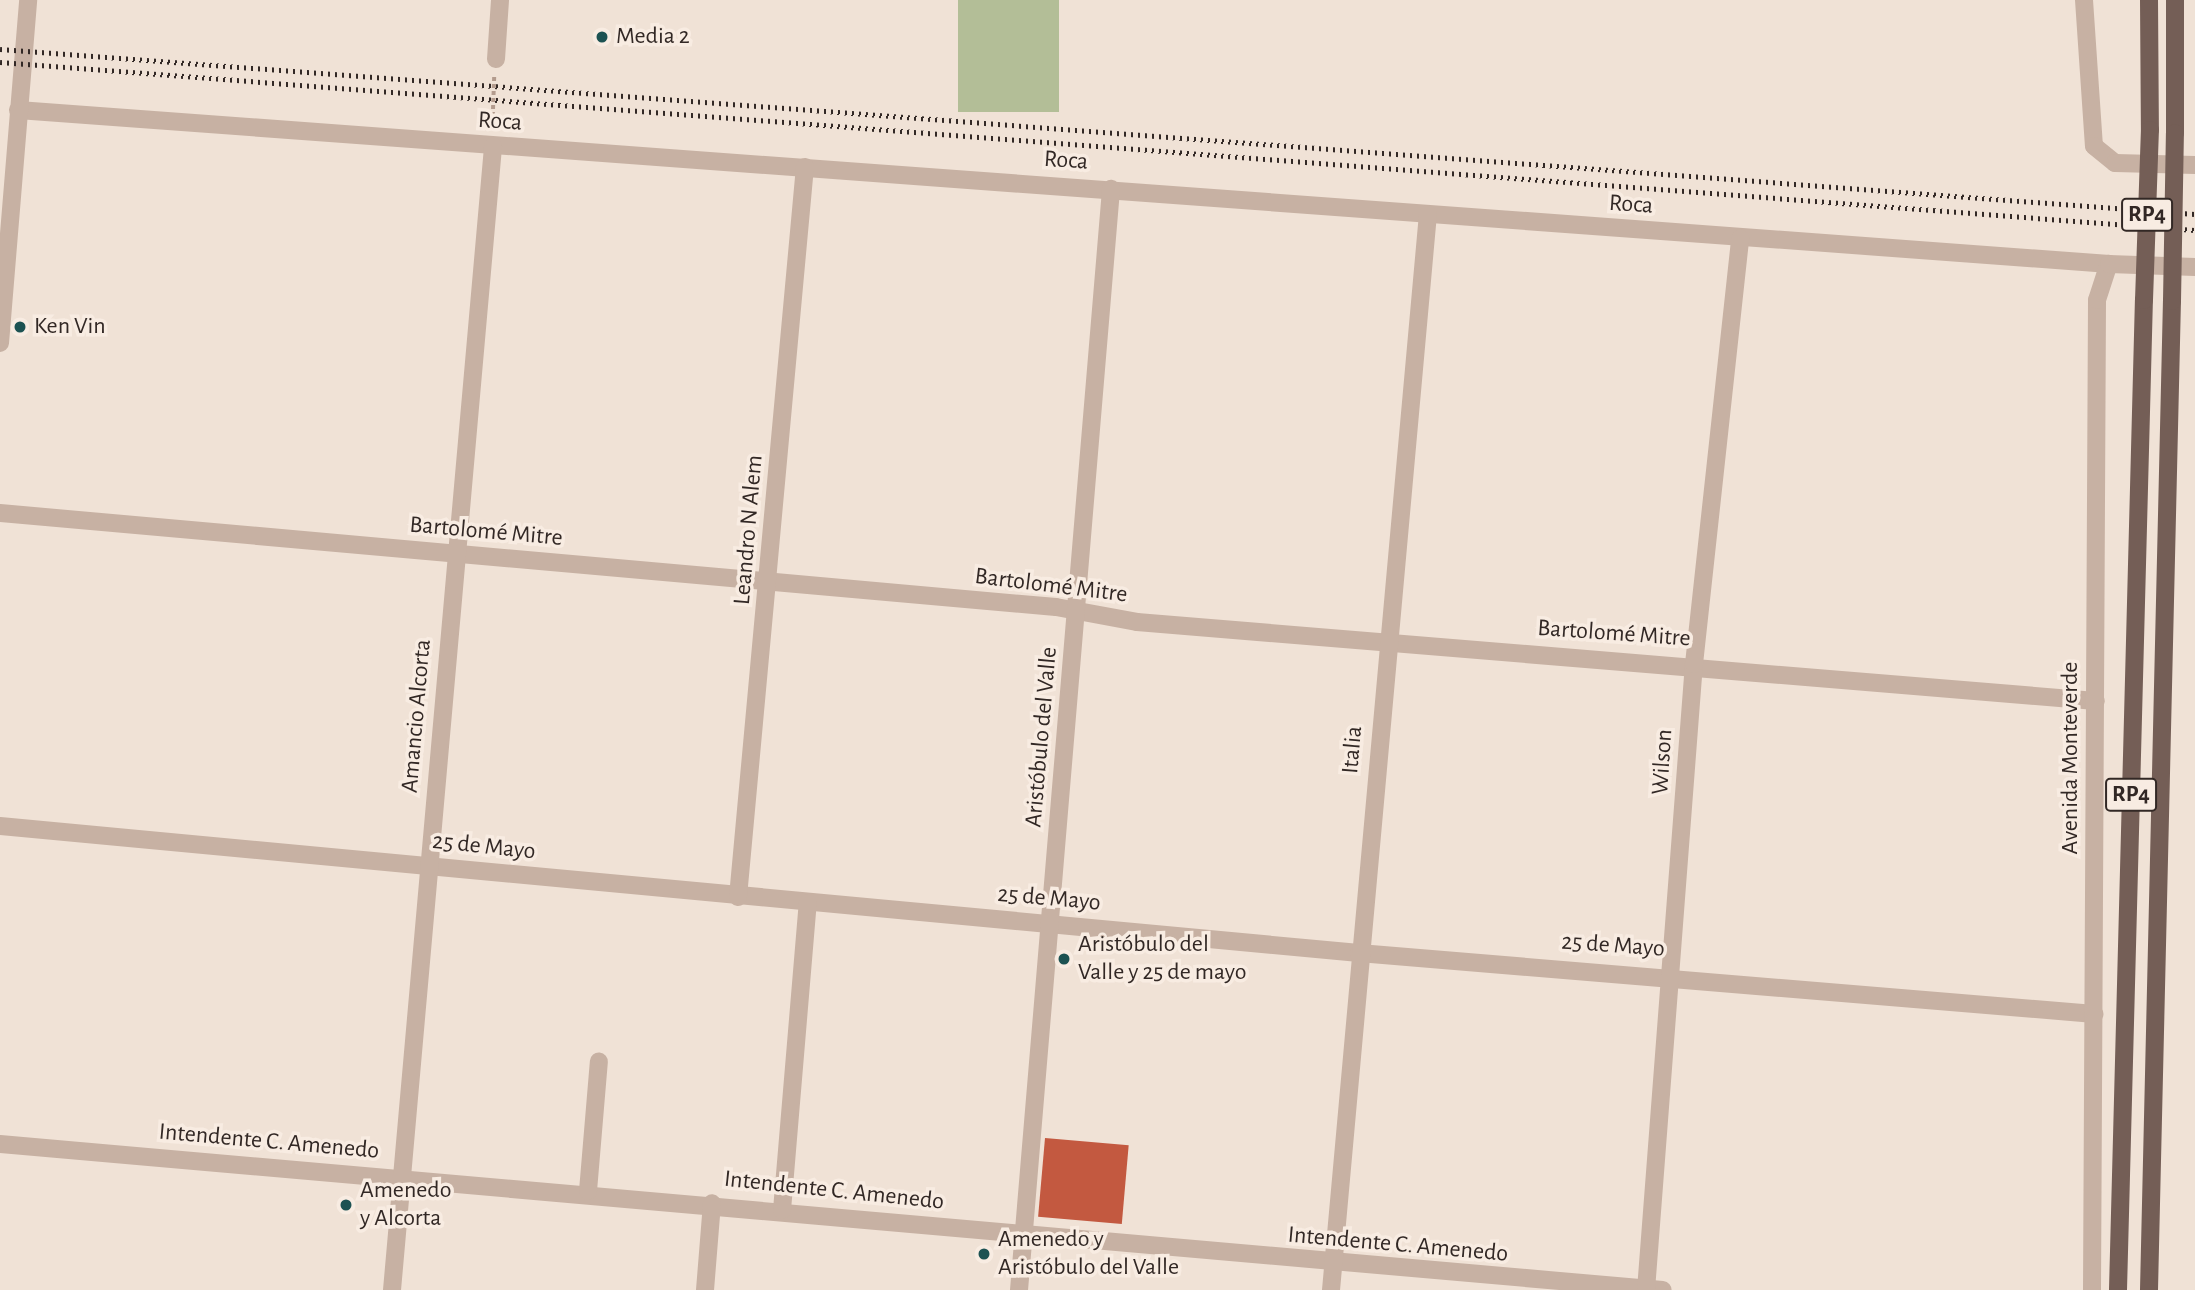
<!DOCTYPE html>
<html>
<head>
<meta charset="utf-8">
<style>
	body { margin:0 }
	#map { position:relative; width:2195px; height:1290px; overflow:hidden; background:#f0e2d6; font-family:"Alegreya Sans",sans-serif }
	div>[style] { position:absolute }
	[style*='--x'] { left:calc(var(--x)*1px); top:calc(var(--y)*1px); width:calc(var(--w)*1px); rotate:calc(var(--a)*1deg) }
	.green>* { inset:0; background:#b3be97; transform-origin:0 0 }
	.building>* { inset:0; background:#c35940; transform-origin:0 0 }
	.path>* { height:3.5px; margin-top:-1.75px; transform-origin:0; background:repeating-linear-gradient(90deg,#b39b8d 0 3.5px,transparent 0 7px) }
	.minor>* { height:18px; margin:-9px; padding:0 9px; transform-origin:9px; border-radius:9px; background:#c7b1a3 }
	.major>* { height:18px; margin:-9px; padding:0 9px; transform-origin:9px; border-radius:9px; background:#745e56 }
	.rail>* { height:5px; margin-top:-2.5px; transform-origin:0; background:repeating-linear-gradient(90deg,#322825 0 2px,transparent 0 7px) }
	.major-bridge>* { height:18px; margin:-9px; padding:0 9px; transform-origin:9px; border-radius:9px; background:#745e56 }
	.dots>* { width:19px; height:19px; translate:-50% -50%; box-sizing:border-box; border:4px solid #f8ece2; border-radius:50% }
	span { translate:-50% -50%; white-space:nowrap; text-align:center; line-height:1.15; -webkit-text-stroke:7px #f8ece2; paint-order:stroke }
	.shield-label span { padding:2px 5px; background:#f8ece2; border:2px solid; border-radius:5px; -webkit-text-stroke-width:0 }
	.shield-label { font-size:23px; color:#322825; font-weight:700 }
	.poi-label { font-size:24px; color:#322825 }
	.left { translate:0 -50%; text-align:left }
	.street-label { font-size:24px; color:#322825 }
</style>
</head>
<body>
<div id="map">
	<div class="green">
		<div style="left:958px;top:0;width:101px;height:112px"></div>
	</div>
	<div class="building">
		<div style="left:1045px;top:1138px;width:84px;height:79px;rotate:5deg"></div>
	</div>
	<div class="path">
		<div style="--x:492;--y:130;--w:55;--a:-87.9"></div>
	</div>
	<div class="minor">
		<div style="--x:2084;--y:0;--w:146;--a:86.1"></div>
		<div style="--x:2094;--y:146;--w:27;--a:39"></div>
		<div style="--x:2115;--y:163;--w:80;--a:1.4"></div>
		<div style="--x:496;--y:59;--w:59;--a:-86.1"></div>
		<div style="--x:18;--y:110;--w:2097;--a:4.21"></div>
		<div style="--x:0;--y:343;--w:344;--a:-85.3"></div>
		<div style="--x:0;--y:513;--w:1060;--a:5.09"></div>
		<div style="--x:1056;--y:607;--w:82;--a:10.5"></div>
		<div style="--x:1137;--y:622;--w:962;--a:4.71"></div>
		<div style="--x:0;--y:826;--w:1365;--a:5.34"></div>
		<div style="--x:1359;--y:953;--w:738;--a:4.74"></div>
		<div style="--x:738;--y:897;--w:733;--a:-84.76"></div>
		<div style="--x:0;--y:1144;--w:1669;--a:5.02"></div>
		<div style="--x:588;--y:1191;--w:130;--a:-85.2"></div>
		<div style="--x:782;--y:1210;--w:308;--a:-85.2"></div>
		<div style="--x:392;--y:1290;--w:1148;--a:-84.95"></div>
		<div style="--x:705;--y:1290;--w:87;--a:-85.4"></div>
		<div style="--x:1019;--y:1290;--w:1105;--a:-85.22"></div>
		<div style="--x:1331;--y:1290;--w:1080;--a:-84.85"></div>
		<div style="--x:1646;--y:1290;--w:628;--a:-85.62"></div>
		<div style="--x:1694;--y:664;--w:428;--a:-83.8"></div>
		<div style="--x:2092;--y:1290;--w:990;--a:-89.71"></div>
		<div style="--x:2097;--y:300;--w:38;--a:-72"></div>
		<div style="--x:2109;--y:264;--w:86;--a:2"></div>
	</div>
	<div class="major">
		<div style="--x:2149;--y:0;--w:130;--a:89.6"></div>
		<div style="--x:2175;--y:0;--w:133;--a:90"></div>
		<div style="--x:2118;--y:1290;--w:990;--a:-88.5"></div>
		<div style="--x:2149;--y:1290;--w:989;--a:-88.67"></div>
	</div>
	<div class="rail">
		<div style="--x:0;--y:49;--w:2201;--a:4.3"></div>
		<div style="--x:0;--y:62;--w:2201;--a:4.38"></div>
	</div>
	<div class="major-bridge">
		<div style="--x:2144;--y:300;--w:170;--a:-88"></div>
		<div style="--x:2172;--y:301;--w:168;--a:-89"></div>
	</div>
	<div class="dots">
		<div style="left:602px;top:37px;background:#1c5252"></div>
		<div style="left:20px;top:327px;background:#1c5252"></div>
		<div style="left:1064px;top:959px;background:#1c5252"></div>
		<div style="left:346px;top:1205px;background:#1c5252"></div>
		<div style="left:984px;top:1254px;background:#1c5252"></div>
	</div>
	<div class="shield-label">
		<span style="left:2147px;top:215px">RP4</span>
		<span style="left:2131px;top:795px">RP4</span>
	</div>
	<div class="poi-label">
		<span class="left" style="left:616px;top:37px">Media 2</span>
		<span class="left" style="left:34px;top:327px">Ken Vin</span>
		<span class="left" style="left:1078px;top:959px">Aristóbulo del<br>Valle y 25 de mayo</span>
		<span class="left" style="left:360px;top:1205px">Amenedo<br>y Alcorta</span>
		<span class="left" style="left:998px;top:1254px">Amenedo y<br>Aristóbulo del Valle</span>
	</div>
	<div class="street-label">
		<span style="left:500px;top:122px;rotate:4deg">Roca</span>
		<span style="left:1066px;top:161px;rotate:4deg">Roca</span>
		<span style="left:1631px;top:205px;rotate:4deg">Roca</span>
		<span style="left:749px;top:530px;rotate:-85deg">Leandro N Alem</span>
		<span style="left:486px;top:532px;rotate:5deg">Bartolomé Mitre</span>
		<span style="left:1051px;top:586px;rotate:7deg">Bartolomé Mitre</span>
		<span style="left:1614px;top:634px;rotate:4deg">Bartolomé Mitre</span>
		<span style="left:417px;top:716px;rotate:-85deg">Amancio Alcorta</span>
		<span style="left:1042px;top:737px;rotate:-85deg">Aristóbulo del Valle</span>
		<span style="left:1353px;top:750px;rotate:-85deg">Italia</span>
		<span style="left:2071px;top:758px;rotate:-90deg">Avenida Monteverde</span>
		<span style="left:1663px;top:762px;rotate:-86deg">Wilson</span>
		<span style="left:484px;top:847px;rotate:6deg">25 de Mayo</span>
		<span style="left:1049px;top:899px;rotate:5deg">25 de Mayo</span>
		<span style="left:1613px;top:946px;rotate:4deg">25 de Mayo</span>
		<span style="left:269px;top:1142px;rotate:5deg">Intendente C. Amenedo</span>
		<span style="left:834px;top:1191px;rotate:6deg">Intendente C. Amenedo</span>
		<span style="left:1398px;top:1245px;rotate:5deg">Intendente C. Amenedo</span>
	</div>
</div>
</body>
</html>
